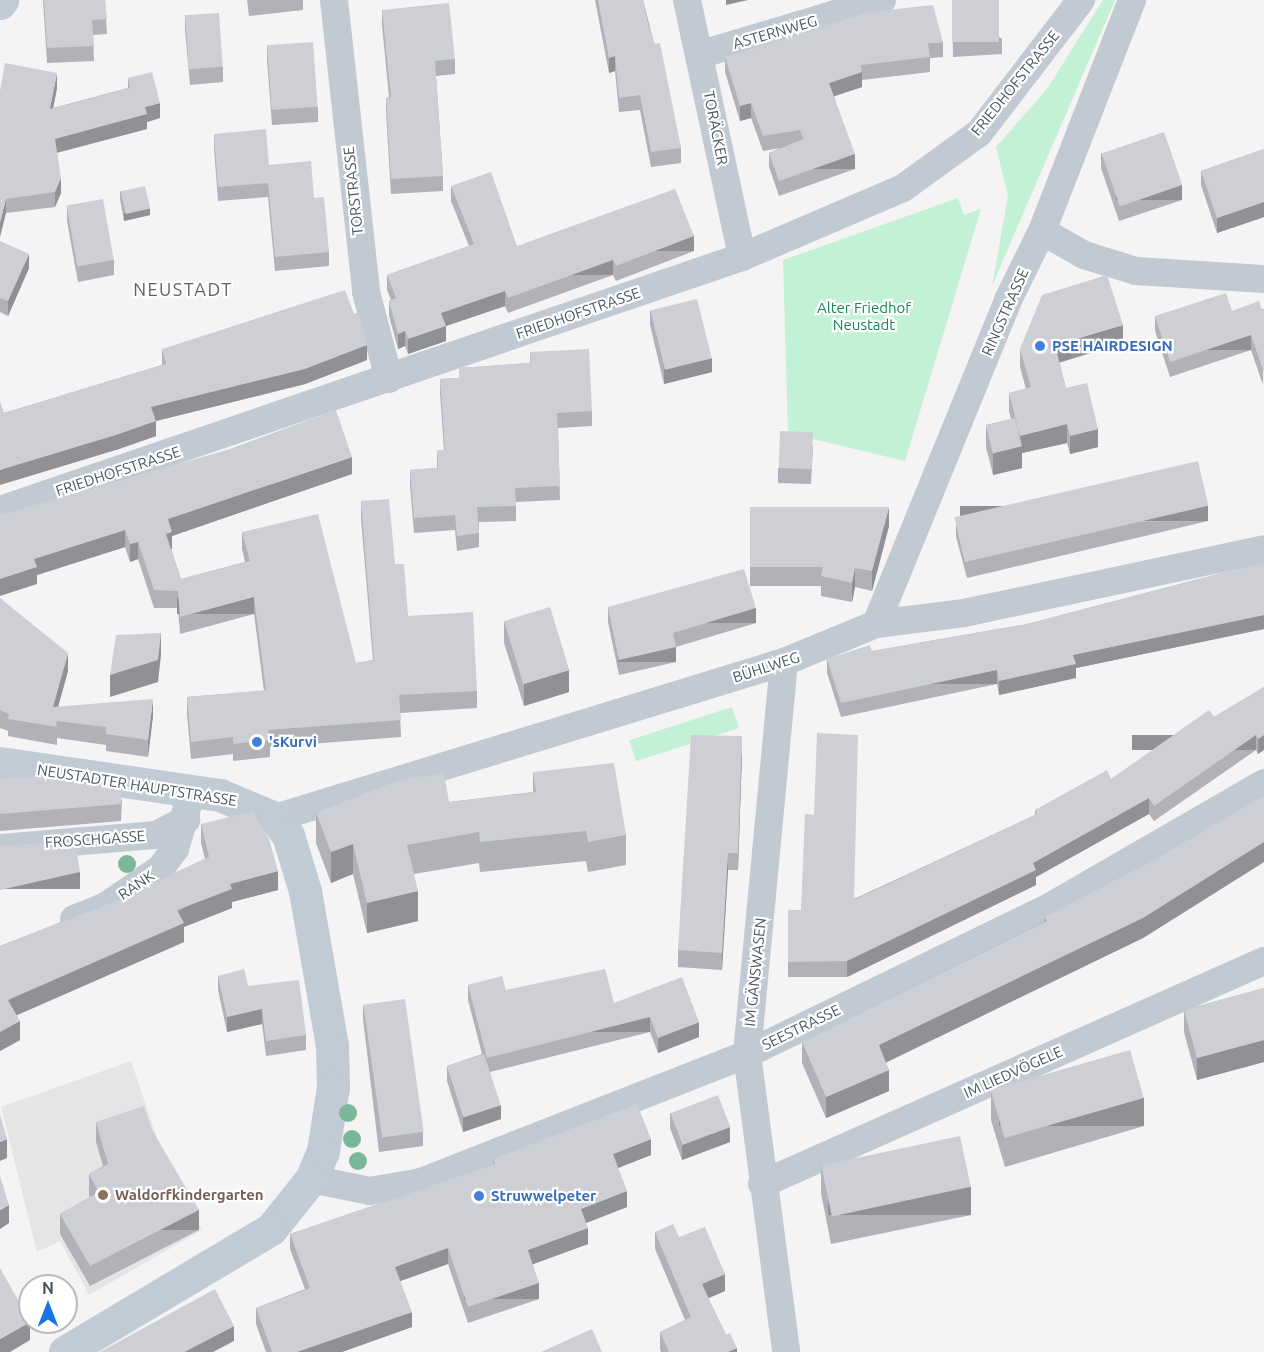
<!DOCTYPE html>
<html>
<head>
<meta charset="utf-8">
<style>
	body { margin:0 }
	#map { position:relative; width:1264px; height:1352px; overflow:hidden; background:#f5f3f3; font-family:Ubuntu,sans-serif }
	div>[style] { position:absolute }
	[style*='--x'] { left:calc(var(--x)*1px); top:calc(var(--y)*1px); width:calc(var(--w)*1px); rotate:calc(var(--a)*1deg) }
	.education>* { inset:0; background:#e6e4e5 }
	.green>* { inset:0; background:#c3f1d5; transform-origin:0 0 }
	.street>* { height:28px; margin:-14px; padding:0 14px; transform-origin:14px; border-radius:14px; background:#c1cad2 }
	.secondary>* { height:33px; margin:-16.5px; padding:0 16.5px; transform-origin:16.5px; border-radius:16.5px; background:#c1cbd6 }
	.trees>* { width:18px; height:18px; margin:-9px; border-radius:50%; background:#7bb799 }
	.wall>* { inset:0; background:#b0b2b7 }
	.shaded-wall>* { inset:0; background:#909195; transform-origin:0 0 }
	.building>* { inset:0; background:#cdcfd5; transform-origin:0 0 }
	.dots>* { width:16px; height:16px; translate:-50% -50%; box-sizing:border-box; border:3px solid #fff; border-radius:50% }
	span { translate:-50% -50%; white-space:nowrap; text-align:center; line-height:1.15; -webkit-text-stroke:4.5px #fff; paint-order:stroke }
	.street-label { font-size:15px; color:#4a5661 }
	.park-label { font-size:15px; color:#17864f }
	.shop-label { font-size:15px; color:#366cbe; font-weight:700 }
	.left { translate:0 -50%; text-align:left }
	.education-label { font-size:15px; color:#785e54; font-weight:700 }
	.quarter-label { font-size:18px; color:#5f6368; letter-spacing:1.5px }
	.north { position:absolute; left:18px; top:1274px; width:60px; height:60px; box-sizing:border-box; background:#fff; border:2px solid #b7bbc0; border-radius:50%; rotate:0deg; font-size:16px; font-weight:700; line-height:24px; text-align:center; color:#4a5661 }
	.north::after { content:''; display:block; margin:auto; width:21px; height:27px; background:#1a73e8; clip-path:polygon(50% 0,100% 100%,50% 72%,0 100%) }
</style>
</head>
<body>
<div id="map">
	<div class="education">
		<div style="clip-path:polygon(131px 1061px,164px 1159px,202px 1230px,89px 1295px,60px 1241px,37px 1252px,1px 1107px)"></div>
	</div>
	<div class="green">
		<div style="clip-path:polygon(1103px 0,1115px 0,992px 286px,1008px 196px,996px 147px,1047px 89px)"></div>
		<div style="clip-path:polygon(958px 198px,964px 215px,981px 209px,905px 461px,788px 433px,783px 260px)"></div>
		<div style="left:732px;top:707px;width:22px;height:108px;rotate:72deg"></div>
	</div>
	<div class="street">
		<div style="--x:334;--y:0;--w:294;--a:83.7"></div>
		<div style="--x:366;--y:292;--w:90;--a:75.2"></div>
		<div style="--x:687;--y:0;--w:263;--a:77.9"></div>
		<div style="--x:702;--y:54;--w:188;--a:-16.7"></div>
		<div style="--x:1042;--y:231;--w:48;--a:29.7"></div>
		<div style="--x:1084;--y:255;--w:54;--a:17.1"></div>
		<div style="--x:1136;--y:271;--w:128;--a:3.6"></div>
		<div style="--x:0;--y:510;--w:784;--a:-18.83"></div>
		<div style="--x:742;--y:257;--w:175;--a:-23.2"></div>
		<div style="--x:903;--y:188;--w:94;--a:-35.9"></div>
		<div style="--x:979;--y:133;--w:168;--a:-52.5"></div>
		<div style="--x:876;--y:624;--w:350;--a:-67.8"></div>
		<div style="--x:1008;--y:300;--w:77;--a:-63.8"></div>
		<div style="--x:1042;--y:231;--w:248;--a:-68.7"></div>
		<div style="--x:784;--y:662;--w:394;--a:95.4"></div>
		<div style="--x:747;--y:1054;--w:301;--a:82.5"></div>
		<div style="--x:275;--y:818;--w:532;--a:-17.04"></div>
		<div style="--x:784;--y:662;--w:100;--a:-22.4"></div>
		<div style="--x:876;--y:624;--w:89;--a:-7.1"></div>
		<div style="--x:964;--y:613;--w:307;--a:-12"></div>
		<div style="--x:0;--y:848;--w:157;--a:-4.8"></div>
		<div style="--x:156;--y:835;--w:34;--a:-27"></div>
		<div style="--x:74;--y:919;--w:35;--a:-22"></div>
		<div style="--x:106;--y:906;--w:67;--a:-34.6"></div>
		<div style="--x:161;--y:868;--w:24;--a:-54"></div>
		<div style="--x:175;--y:849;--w:60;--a:-73.7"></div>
		<div style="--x:311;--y:1179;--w:60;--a:11.5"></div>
		<div style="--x:370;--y:1191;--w:52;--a:-10"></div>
		<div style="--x:421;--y:1182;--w:350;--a:-21.4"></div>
		<div style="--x:747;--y:1054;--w:330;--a:-25.9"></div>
		<div style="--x:1044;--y:910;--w:254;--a:-30"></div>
		<div style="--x:762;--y:1184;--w:549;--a:-23.95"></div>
	</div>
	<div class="secondary">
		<div style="--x:0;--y:3;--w:4;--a:-56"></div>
		<div style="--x:0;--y:763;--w:222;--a:8.3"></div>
		<div style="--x:220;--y:795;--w:60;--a:22.7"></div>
		<div style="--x:275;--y:818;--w:21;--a:53"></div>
		<div style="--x:288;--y:835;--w:59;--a:73.1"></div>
		<div style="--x:305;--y:891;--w:157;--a:80.1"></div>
		<div style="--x:332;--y:1046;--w:41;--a:88.6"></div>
		<div style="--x:333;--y:1087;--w:65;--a:98.9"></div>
		<div style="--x:323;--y:1151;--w:30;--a:113"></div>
		<div style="--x:311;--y:1179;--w:64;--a:128.7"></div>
		<div style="--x:271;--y:1229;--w:240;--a:149.2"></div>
	</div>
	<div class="trees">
		<div style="left:127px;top:864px"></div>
		<div style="left:348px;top:1113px"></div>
		<div style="left:352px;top:1139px"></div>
		<div style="left:358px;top:1161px"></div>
	</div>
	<div class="wall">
		<div style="clip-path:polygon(43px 0,105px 0,107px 34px,93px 35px,94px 61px,47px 63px)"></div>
		<div style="clip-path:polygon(247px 0,303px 0,303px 10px,249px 16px)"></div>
		<div style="clip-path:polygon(595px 0,643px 0,681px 148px,681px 163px,651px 167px,640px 110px,619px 112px,615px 71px,609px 73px)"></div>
		<div style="clip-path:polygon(952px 0,1002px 39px,1002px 54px,953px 57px)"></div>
		<div style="clip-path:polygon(382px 10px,455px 59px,455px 74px,436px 76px,443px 176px,443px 191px,391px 194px,386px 112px,386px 98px,389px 97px,382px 25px)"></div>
		<div style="clip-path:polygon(185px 15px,223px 67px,223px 82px,190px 85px,185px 30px)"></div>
		<div style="clip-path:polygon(943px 42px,943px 57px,930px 58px,930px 72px,862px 80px,862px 87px,834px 96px,855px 169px,779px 196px,769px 167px,769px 153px,780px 148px,763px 151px,751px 118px,740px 121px,725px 72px,725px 57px)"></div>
		<div style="clip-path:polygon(267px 45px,318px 107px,318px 122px,272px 125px,267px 60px)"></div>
		<div style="clip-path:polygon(128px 78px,160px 118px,147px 122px,147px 129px,57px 153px,61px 193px,55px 207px,6px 213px,0 91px,57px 88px,53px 108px,128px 88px)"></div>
		<div style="clip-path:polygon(214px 134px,269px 165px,314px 198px,329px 252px,329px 266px,275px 271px,268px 197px,218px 201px,214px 148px)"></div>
		<div style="clip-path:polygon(1264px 149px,1264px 217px,1217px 233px,1201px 185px,1201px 171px)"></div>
		<div style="clip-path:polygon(1101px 153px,1182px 200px,1119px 221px,1101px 168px)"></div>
		<div style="clip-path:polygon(451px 186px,517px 246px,694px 251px,616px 281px,613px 275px,508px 313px,505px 306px,446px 326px,446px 341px,408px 354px,405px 346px,398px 349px,389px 316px,389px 301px,391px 300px,387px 290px,387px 275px,469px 246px,451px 201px)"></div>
		<div style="clip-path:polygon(120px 191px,150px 215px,124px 221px,120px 199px)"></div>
		<div style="clip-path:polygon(67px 206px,114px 260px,114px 275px,78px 282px,67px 221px)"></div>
		<div style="clip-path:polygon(0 241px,29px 268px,8px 316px,0 312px)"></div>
		<div style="clip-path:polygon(1264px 309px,1263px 385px,1251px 350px,1170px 377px,1155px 331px,1155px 316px)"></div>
		<div style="clip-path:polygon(650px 310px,712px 372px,664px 384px,650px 325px)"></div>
		<div style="clip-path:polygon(1123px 343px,1059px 362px,1066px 388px,1098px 447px,1070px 454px,1067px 443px,1022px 453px,1022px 468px,993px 475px,986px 447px,986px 425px,1011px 419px,1009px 411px,1009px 393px,1026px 389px,1020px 367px,1020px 349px)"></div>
		<div style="clip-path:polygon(162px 349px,367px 360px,305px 384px,156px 421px,156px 436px,116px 450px,4px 413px,162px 365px)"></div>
		<div style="clip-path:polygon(530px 352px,592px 411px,592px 426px,558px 428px,560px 500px,516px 502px,516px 521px,479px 522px,479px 547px,457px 551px,455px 530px,414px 533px,410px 485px,410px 470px,437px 468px,437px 450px,444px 450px,440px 393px,440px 379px,459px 378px,459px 368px,530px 363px)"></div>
		<div style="clip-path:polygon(813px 446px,811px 484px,778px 483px,778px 468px)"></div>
		<div style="clip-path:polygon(352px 474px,172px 536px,171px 549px,181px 579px,245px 562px,242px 549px,242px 532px,356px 663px,373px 660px,361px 519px,361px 501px,395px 564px,408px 616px,477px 691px,477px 708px,400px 713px,401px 737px,270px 747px,270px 757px,233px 761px,233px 754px,191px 759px,187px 714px,187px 697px,264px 691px,254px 614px,180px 634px,178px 608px,154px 608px,138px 559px,130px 562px,125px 547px,37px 575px,37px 584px,0 515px)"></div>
		<div style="clip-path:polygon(750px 507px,889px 526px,872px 591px,855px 587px,852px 602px,821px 596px,821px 586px,750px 586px)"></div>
		<div style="clip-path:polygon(1208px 521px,967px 578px,956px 537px,956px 522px)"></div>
		<div style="clip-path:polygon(1264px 562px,1264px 629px,1076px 668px,1076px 678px,999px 695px,997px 684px,841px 717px,827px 673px,827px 659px,1027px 624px)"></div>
		<div style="clip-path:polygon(0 598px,68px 671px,58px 707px,153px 716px,148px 757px,106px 751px,106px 745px,57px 738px,57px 745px,8px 736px,8px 731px,0 728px)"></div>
		<div style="clip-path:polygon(608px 607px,756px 623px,676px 647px,676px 662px,619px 675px,608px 622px)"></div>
		<div style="clip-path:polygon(504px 621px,569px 692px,524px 706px,504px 643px)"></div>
		<div style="clip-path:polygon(1264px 687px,1264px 750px,1258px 754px,1256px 750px,1154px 821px,1149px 814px,1036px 877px,1036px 885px,847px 977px,788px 977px,788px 910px,801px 910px,814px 815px,854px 899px,1035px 815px,1035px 810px,1111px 779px)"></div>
		<div style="clip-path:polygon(742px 753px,738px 870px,728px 870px,722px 970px,678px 967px,678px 950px)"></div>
		<div style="clip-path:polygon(533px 772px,626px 835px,626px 865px,588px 872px,586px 861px,480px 872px,479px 863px,414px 874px,418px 921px,367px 933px,353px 874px,331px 883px,316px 843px,316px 813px,449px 802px,533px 792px)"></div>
		<div style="clip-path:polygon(0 779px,122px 800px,121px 821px,0 831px)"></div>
		<div style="clip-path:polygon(1264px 795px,1264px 862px,1143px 938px,886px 1062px,889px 1091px,826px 1118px,802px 1063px,802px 1042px,1044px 922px,1044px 917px,1153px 860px)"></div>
		<div style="clip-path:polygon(201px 824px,278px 890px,232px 902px,232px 908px,184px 927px,184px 942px,17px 1015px,20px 1040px,0 1051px,0 946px,112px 902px,205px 859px,201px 843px)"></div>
		<div style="clip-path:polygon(218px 976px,248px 986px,306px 1035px,306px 1050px,266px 1056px,262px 1024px,227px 1032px,218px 990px)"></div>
		<div style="clip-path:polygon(468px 985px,506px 990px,614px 1003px,699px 1037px,658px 1053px,650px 1032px,490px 1072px,501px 1119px,463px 1132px,447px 1081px,447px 1066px,482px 1054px,468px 1000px)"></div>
		<div style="clip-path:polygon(1264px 988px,1264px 1062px,1197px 1080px,1184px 1032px,1184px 1010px)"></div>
		<div style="clip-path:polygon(363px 1005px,423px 1132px,423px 1146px,379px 1152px,363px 1019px)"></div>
		<div style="clip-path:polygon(991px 1092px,1144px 1126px,1005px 1167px,991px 1120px)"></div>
		<div style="clip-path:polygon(670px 1113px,730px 1142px,682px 1160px,670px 1128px)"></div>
		<div style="clip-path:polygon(96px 1122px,152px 1130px,199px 1230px,90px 1286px,60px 1234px,60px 1214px,90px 1197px,89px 1195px,89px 1174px,103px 1166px,96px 1142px)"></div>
		<div style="clip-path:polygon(651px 1155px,618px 1168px,627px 1207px,586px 1223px,588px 1244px,533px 1264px,539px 1299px,468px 1323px,448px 1264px,400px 1281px,412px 1327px,342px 1352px,266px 1352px,256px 1324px,256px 1308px,305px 1289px,290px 1249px,290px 1234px,493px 1165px,493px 1159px)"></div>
		<div style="clip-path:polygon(821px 1165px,971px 1215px,831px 1244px,821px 1193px)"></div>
		<div style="clip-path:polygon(655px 1232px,679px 1237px,725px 1291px,708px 1298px,726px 1335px,737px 1352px,661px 1352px,660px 1349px,660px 1332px,685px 1320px,655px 1249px)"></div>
	</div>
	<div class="shaded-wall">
		<div style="clip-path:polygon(726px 0,748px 0,726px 5px)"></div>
		<div style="clip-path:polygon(615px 56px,615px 71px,609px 73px,609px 58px)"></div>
		<div style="clip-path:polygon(862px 72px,862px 87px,829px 98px,829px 83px)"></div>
		<div style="clip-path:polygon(57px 73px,57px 88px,50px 124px,50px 109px)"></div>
		<div style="clip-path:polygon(160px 103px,160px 118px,147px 122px,147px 129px,55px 153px,55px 139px,145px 107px)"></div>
		<div style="clip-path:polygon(751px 103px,751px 118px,740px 121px,740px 106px)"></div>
		<div style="left:855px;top:154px;width:15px;height:81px;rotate:90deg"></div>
		<div style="clip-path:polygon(61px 178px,61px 193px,55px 207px,55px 192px)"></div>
		<div style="left:1182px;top:185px;width:15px;height:66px;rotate:90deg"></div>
		<div style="clip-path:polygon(6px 199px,6px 213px,0 237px,0 222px)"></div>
		<div style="clip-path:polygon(1264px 202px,1264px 217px,1217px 233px,1217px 218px)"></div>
		<div style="clip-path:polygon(150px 208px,150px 215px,124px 221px,124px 213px)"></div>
		<div style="left:694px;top:236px;width:15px;height:84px;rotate:90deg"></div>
		<div style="clip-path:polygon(29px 254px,29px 268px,8px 316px,8px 301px)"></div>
		<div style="left:613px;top:260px;width:15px;height:112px;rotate:90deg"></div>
		<div style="clip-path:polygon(505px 291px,505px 306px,446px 326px,446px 341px,408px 354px,408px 339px,441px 313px)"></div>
		<div style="clip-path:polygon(1123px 325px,1123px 343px,1055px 364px,1055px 345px)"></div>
		<div style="clip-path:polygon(405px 331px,405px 346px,398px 349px,398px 334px)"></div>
		<div style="left:1251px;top:335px;width:15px;height:85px;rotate:90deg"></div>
		<div style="clip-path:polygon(367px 345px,367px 360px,305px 384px,156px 421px,156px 436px,116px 450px,0 485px,0 470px,151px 407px)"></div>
		<div style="clip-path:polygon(712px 358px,712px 372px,664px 384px,664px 369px)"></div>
		<div style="clip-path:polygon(1067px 424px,1067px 443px,1022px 453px,1022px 468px,993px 475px,993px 453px,1020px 436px)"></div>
		<div style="clip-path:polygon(1098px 429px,1098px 447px,1070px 454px,1070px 436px)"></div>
		<div style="clip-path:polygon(352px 457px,352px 474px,172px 536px,172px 549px,166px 551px,166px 534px,168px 519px)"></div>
		<div style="left:1208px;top:506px;width:15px;height:248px;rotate:90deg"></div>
		<div style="clip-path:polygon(889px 507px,889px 526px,872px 591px,872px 571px)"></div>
		<div style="clip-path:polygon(125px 530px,125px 547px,37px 575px,37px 584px,0 596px,0 579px,34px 559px)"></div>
		<div style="clip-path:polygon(138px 542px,138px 559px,130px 562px,130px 544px)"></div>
		<div style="clip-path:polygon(855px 568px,855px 587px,852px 602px,852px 583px)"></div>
		<div style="left:254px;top:597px;width:17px;height:77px;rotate:90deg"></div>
		<div style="left:756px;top:608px;width:15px;height:87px;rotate:90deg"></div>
		<div style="clip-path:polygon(1264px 615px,1264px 629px,1076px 668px,1076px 678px,999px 695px,999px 681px,1073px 655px)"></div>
		<div style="clip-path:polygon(161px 633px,161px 655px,158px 682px,110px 697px,110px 675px)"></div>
		<div style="left:676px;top:647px;width:15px;height:58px;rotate:90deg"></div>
		<div style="clip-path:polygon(68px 653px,68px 671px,53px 724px,53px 707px)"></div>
		<div style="clip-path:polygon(569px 670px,569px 692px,524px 706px,524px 684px)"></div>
		<div style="left:997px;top:670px;width:14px;height:159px;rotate:90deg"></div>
		<div style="clip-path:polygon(153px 699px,153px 716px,148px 757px,148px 740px)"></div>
		<div style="left:1256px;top:735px;width:15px;height:124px;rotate:90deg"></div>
		<div style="clip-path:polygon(1264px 735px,1264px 750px,1258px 754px,1258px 739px)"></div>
		<div style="clip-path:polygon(742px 736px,742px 753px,738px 870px,738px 853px)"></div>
		<div style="clip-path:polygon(1149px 798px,1149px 814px,1036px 877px,1036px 885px,847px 977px,847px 961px,1033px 863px)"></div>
		<div style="clip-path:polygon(1264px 842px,1264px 862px,1143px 938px,879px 1066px,879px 1045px)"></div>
		<div style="clip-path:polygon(353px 844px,353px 874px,331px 883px,331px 852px)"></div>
		<div style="clip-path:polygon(728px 853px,728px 870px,722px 970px,722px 953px)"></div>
		<div style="clip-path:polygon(278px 871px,278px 890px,232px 902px,232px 908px,184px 927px,184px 942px,8px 1019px,8px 1000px,230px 884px)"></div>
		<div style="left:80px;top:872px;width:17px;height:82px;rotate:90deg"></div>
		<div style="clip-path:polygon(418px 891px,418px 921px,367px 933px,367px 903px)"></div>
		<div style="clip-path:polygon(262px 1009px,262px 1024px,227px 1032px,227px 1017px)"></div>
		<div style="left:650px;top:1017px;width:15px;height:168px;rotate:90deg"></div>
		<div style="clip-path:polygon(20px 1021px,20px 1040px,0 1051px,0 1032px)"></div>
		<div style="clip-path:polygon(699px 1022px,699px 1037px,658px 1053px,658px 1038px)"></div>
		<div style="clip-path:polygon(1264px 1040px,1264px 1062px,1197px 1080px,1197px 1058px)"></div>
		<div style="clip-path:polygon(889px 1070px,889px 1091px,826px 1118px,826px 1097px)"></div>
		<div style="left:1144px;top:1098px;width:28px;height:145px;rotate:90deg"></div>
		<div style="clip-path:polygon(501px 1105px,501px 1119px,463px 1132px,463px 1117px)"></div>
		<div style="clip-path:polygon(730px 1127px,730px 1142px,682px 1160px,682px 1145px)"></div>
		<div style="clip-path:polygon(7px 1139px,7px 1158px,0 1161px,0 1142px)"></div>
		<div style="clip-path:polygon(651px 1139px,651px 1155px,613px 1170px,613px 1154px)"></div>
		<div style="left:971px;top:1187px;width:28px;height:143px;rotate:90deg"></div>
		<div style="clip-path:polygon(627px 1191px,627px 1207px,581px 1225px,581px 1209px)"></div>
		<div style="clip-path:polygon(9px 1205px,9px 1223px,0 1229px,0 1210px)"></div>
		<div style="left:199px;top:1210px;width:20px;height:123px;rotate:90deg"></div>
		<div style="clip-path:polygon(588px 1228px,588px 1244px,528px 1266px,528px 1250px)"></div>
		<div style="clip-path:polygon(448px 1248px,448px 1264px,395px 1283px,395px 1267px)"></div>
		<div style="clip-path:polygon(725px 1274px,725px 1291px,702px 1301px,702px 1284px)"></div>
		<div style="left:539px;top:1283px;width:16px;height:75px;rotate:90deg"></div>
		<div style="clip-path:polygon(412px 1312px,412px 1327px,342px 1352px,297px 1352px)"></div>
		<div style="clip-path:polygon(30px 1322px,30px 1340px,10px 1352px,0 1352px,0 1339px)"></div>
		<div style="clip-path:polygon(234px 1326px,234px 1341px,213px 1352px,184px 1352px)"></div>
		<div style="clip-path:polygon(737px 1348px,737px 1352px,728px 1352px)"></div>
	</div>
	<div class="building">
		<div style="clip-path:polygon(44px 0,105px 0,107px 19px,92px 20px,94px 46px,47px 48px)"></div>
		<div style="clip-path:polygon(598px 0,643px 0,648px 24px,655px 44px,660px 43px,681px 148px,651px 152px,640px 95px,619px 98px,615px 56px,609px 58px)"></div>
		<div style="left:952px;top:0;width:47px;height:42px"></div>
		<div style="clip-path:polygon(449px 3px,455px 59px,435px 61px,443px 176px,391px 179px,386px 98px,391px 97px,382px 10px)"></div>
		<div style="clip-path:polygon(933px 5px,943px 42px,928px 43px,930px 57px,861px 65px,862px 72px,829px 83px,855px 154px,779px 181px,769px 153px,803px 139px,800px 130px,763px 136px,751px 103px,740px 106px,725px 57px,869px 12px)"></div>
		<div style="left:219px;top:13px;width:54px;height:34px;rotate:86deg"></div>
		<div style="left:313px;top:42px;width:65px;height:46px;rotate:86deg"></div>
		<div style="clip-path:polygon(5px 63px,57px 73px,50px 109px,130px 88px,128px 78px,152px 72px,160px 103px,145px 107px,147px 114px,55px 139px,61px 178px,55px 192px,6px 199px,0 222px,0 91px)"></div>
		<div style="clip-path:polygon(266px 129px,269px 165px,311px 161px,314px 198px,324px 197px,329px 252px,275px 257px,268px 183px,218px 187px,214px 134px)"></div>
		<div style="left:1164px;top:132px;width:56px;height:66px;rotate:71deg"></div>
		<div style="clip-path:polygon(1264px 149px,1264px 202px,1217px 218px,1201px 171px)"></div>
		<div style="clip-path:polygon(491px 172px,517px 246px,675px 189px,694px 236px,616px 266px,613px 260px,508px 298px,505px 291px,441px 313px,446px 326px,408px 339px,405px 331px,398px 334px,389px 301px,396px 298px,387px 275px,474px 244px,451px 186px)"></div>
		<div style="left:145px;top:186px;width:23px;height:25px;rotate:77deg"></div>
		<div style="left:103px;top:199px;width:62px;height:37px;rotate:80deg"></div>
		<div style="clip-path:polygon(0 241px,29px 254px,8px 301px,0 298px)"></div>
		<div style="clip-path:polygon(1107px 275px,1123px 325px,1055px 345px,1066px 388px,1087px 383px,1098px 429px,1070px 436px,1067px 424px,1020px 436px,1009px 393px,1031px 387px,1020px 349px,1042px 295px)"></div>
		<div style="clip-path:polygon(345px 290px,354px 314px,358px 312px,367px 345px,305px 369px,151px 407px,156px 421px,116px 435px,0 470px,0 401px,4px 413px,166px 364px,162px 349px)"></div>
		<div style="clip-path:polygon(1226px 293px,1232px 311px,1259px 301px,1262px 310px,1264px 309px,1264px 370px,1263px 370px,1251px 335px,1170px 362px,1155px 316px)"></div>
		<div style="left:697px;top:299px;width:61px;height:48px;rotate:76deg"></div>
		<div style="clip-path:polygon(589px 349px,592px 411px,557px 413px,560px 486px,515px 488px,516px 506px,477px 507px,479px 533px,457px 536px,455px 515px,414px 518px,410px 470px,438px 468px,437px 450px,445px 450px,440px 379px,459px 378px,459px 368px,531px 363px,530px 352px)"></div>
		<div style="clip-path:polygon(336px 410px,352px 457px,168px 519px,172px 532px,166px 534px,181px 579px,250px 561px,242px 532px,318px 514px,356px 663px,374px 660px,361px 501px,389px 499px,395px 564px,404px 564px,408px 616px,473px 612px,477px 691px,399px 695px,401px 720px,268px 730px,270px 740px,233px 744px,233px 737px,191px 742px,187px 697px,266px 690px,254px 597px,180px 617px,178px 591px,154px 590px,138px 542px,130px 544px,125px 530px,34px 559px,37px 567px,0 579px,0 515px,227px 450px)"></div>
		<div style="left:1015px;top:418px;width:29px;height:30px;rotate:76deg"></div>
		<div style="left:780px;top:431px;width:33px;height:37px;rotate:2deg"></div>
		<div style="left:1198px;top:461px;width:46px;height:250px;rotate:77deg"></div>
		<div style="clip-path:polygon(750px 507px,889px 507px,872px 571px,855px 568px,852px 583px,821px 576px,823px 567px,750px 567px)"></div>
		<div style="clip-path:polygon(1264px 562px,1264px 615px,1073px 655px,1076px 664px,999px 681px,997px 670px,841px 703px,827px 659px,870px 645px,872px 651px,1027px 624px)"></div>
		<div style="clip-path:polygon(744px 569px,756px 608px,673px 633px,676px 647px,619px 660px,608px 607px)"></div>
		<div style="clip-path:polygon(0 598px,68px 653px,53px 707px,153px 699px,148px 740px,106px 734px,106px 727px,56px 721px,57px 727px,8px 719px,9px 714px,0 710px)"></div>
		<div style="left:550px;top:607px;width:66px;height:48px;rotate:73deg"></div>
		<div style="clip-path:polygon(161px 633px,158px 660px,110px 675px,116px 635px)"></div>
		<div style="clip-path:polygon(1264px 687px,1264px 735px,1258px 739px,1256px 735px,1154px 806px,1149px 798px,1033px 863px,1036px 870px,847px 961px,788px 962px,788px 910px,801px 910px,805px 814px,814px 815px,817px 733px,858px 735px,854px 900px,1037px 814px,1035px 810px,1107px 770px,1111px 779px,1209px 710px,1214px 717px)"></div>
		<div style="clip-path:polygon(691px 735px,742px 736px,738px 853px,728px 853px,722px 953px,678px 950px)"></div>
		<div style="clip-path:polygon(614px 763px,626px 835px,588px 842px,586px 831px,480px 842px,479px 832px,407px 845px,418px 891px,367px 903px,353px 844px,331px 852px,316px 813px,399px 780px,444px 773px,449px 802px,536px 792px,533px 772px)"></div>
		<div style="clip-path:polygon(57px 775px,122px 783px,121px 804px,0 814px,0 779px)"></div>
		<div style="clip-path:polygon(1264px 795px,1264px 842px,1143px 918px,879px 1045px,889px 1070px,826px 1097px,802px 1042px,1047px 921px,1044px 917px,1153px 860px)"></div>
		<div style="clip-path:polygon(253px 811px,269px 839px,278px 871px,230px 884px,232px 889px,177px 910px,184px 923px,8px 1000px,20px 1021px,0 1032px,0 946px,112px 902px,209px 857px,201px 824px)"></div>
		<div style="clip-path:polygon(75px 841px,80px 872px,0 890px,0 846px)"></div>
		<div style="clip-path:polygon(244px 969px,248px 986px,299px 980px,306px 1035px,266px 1041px,262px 1009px,227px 1017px,218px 976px)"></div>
		<div style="clip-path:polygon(605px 969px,614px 1003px,682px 977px,699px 1022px,658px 1038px,650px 1017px,487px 1058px,468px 985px,502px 976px,506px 990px)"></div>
		<div style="clip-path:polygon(1264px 988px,1264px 1040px,1197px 1058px,1184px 1010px)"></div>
		<div style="left:405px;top:999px;width:134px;height:42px;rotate:82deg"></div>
		<div style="left:1130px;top:1050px;width:50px;height:145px;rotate:74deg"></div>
		<div style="left:484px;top:1054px;width:54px;height:39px;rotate:72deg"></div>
		<div style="left:718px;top:1095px;width:34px;height:51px;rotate:69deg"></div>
		<div style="clip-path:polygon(637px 1104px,651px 1139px,613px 1154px,627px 1191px,581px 1209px,588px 1228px,528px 1250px,539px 1283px,468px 1307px,448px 1248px,395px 1267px,412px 1312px,297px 1352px,272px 1352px,256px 1308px,310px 1288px,290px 1234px,495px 1164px,493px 1159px)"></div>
		<div style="clip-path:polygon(144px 1106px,152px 1130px,199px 1210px,90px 1266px,60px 1214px,99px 1192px,89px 1174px,108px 1164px,96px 1122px)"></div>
		<div style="clip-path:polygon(0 1115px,7px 1139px,0 1142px)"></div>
		<div style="left:960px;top:1136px;width:52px;height:142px;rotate:78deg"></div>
		<div style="clip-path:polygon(0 1176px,9px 1205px,0 1210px)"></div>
		<div style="clip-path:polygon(673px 1224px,679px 1237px,705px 1227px,725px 1274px,702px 1284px,726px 1335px,730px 1333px,737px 1348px,728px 1352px,669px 1352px,660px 1332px,691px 1317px,655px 1232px)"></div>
		<div style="clip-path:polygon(0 1268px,30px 1321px,30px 1322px,0 1339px)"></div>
		<div style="clip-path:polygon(215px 1289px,234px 1326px,184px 1352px,100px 1352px)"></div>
		<div style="clip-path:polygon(592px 1329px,602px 1352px,541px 1352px)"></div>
	</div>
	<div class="dots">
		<div style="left:1040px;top:346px;background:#3f7fe0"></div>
		<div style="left:257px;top:742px;background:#3f7fe0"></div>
		<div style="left:103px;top:1195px;background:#8d6e63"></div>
		<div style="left:479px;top:1196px;background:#3f7fe0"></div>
	</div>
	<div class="street-label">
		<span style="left:775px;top:32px;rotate:-16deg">ASTERNWEG</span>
		<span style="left:1015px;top:83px;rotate:-51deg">FRIEDHOFSTRASSE</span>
		<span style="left:716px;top:128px;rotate:79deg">TORÄCKER</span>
		<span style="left:353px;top:191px;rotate:-96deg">TORSTRASSE</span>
		<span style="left:1005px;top:312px;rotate:-66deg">RINGSTRASSE</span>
		<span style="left:578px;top:313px;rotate:-19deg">FRIEDHOFSTRASSE</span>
		<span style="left:118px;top:471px;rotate:-18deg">FRIEDHOFSTRASSE</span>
		<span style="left:766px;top:667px;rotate:-18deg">BÜHLWEG</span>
		<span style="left:137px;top:785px;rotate:9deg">NEUSTADTER HAUPTSTRASSE</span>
		<span style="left:95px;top:839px;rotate:-4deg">FROSCHGASSE</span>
		<span style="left:136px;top:885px;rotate:-34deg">RANK</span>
		<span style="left:755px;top:972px;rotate:-84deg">IM GÄNSWASEN</span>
		<span style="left:801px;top:1027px;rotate:-26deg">SEESTRASSE</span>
		<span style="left:1013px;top:1072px;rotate:-24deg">IM LIEDVÖGELE</span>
	</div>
	<div class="park-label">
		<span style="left:864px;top:316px">Alter Friedhof<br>Neustadt</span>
	</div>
	<div class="shop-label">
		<span class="left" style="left:1052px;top:346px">PSE HAIRDESIGN</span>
		<span class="left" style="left:269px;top:742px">'sKurvi</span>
		<span class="left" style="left:491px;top:1196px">Struwwelpeter</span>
	</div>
	<div class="education-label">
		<span class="left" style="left:115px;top:1195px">Waldorfkindergarten</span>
	</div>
	<div class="quarter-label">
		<span style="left:183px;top:289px">NEUSTADT</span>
	</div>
	<div class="north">N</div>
</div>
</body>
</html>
